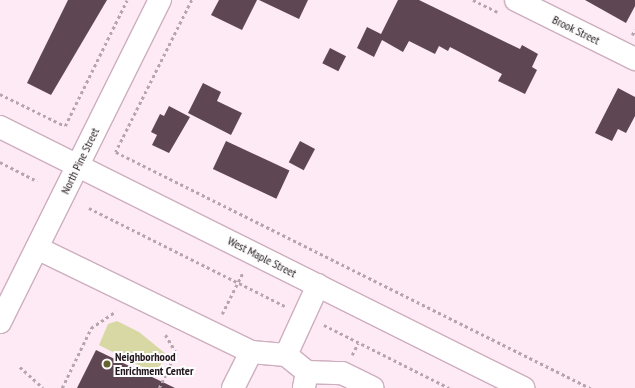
<!DOCTYPE html>
<html>
<head>
<meta charset="utf-8">
<style>
	body { margin:0 }
	#map { position:relative; width:635px; height:388px; overflow:hidden; background:#fdeaf4; font-family:"PT Sans Narrow",sans-serif }
	div>[style] { position:absolute }
	[style*='--x'] { left:calc(var(--x)*1px); top:calc(var(--y)*1px); width:calc(var(--w)*1px); rotate:calc(var(--a)*1deg) }
	.green>* { inset:0; background:#d8d8a5 }
	.building>* { inset:0; background:#5f4653; transform-origin:0 0 }
	.path>* { height:2.5px; margin-top:-1.25px; transform-origin:0; background:repeating-linear-gradient(90deg,#b5a5ad 0 3px,transparent 0 6px) }
	.roads { filter:drop-shadow(1px 0 #cdaebe) drop-shadow(-1px 0 #cdaebe) drop-shadow(0 1px #cdaebe) drop-shadow(0 -1px #cdaebe) }
	.minor>* { height:22px; margin:-11px; padding:0 11px; transform-origin:11px; border-radius:11px; background:#fff }
	.dots>* { width:11px; height:11px; translate:-50% -50%; box-sizing:border-box; border:2px solid #fdfdfd; border-radius:50% }
	span { translate:-50% -50%; white-space:nowrap; text-align:center; line-height:1.15; -webkit-text-stroke:4px #fdfdfd; paint-order:stroke }
	.street-label { font-size:12px; color:#22171d }
	.poi-label { font-size:12px; color:#22171d; font-weight:700 }
	.left { translate:0 -50%; text-align:left }
</style>
</head>
<body>
<div id="map">
	<div class="green">
		<div style="clip-path:polygon(117px 321px,139px 332px,166px 354px,156px 374px,99px 345px,108px 324px)"></div>
	</div>
	<div class="building">
		<div style="clip-path:polygon(68px 0,107px 0,51px 95px,27px 83px)"></div>
		<div style="clip-path:polygon(219px 0,257px 0,242px 30px,211px 15px)"></div>
		<div style="clip-path:polygon(259px 0,308px 0,299px 19px)"></div>
		<div style="clip-path:polygon(398px 0,419px 0,520px 49px,522px 45px,538px 54px,532px 67px,537px 70px,525px 94px,498px 81px,502px 74px,450px 47px,448px 51px,439px 46px,435px 54px,409px 41px,403px 52px,382px 40px,374px 57px,357px 48px,367px 27px,381px 34px)"></div>
		<div style="clip-path:polygon(585px 0,635px 0,635px 6px,626px 23px)"></div>
		<div style="left:330px;top:48px;width:18px;height:17px;rotate:27deg"></div>
		<div style="clip-path:polygon(203px 83px,221px 92px,217px 101px,242px 113px,231px 135px,188px 113px)"></div>
		<div style="clip-path:polygon(618px 88px,635px 97px,635px 116px,626px 133px,618px 129px,612px 141px,595px 133px)"></div>
		<div style="clip-path:polygon(169px 106px,190px 117px,169px 153px,152px 145px,157px 135px,151px 132px,160px 114px,164px 116px)"></div>
		<div style="left:226px;top:141px;width:70px;height:31px;rotate:25deg"></div>
		<div style="left:300px;top:141px;width:17px;height:24px;rotate:28deg"></div>
		<div style="clip-path:polygon(96px 350px,175px 388px,77px 388px)"></div>
	</div>
	<div class="path">
		<div style="--x:192;--y:0;--w:170;--a:116.6"></div>
		<div style="--x:116;--y:152;--w:530;--a:26.47"></div>
		<div style="--x:473;--y:0;--w:28;--a:26"></div>
		<div style="--x:632;--y:35;--w:6;--a:-59"></div>
		<div style="--x:0;--y:94;--w:72;--a:26.2"></div>
		<div style="--x:65;--y:126;--w:140;--a:-63.8"></div>
		<div style="--x:0;--y:162;--w:42;--a:27.2"></div>
		<div style="--x:89;--y:208;--w:219;--a:26.6"></div>
		<div style="--x:222;--y:314;--w:47;--a:-63.4"></div>
		<div style="--x:324;--y:325;--w:140;--a:26.7"></div>
		<div style="--x:352;--y:355;--w:13;--a:-63"></div>
		<div style="--x:20;--y:367;--w:31;--a:42"></div>
		<div style="--x:62;--y:388;--w:67;--a:-64.2"></div>
		<div style="--x:91;--y:328;--w:30;--a:-34"></div>
		<div style="--x:159;--y:388;--w:39;--a:-64"></div>
		<div style="--x:176;--y:353;--w:21;--a:-121"></div>
	</div>
	<div class="roads">
		<div class="minor">
			<div style="--x:516;--y:0;--w:133;--a:26.4"></div>
			<div style="--x:0;--y:127;--w:585;--a:26.52"></div>
			<div style="--x:37;--y:248;--w:238;--a:25.9"></div>
			<div style="--x:0;--y:322;--w:360;--a:-63.6"></div>
			<div style="--x:286;--y:355;--w:77;--a:-65.4"></div>
			<div style="--x:307;--y:372;--w:35;--a:2"></div>
			<div style="--x:342;--y:373;--w:34;--a:26"></div>
			<div style="--x:233;--y:388;--w:40;--a:-63.4"></div>
			<div style="--x:251;--y:352;--w:35;--a:5"></div>
			<div style="--x:286;--y:355;--w:27;--a:39"></div>
			<div style="--x:307;--y:372;--w:16;--a:101"></div>
		</div>
	</div>
	<div class="dots">
		<div style="left:107px;top:364px;background:#656330"></div>
	</div>
	<div class="street-label">
		<span style="left:576px;top:30px;rotate:26deg">Brook Street</span>
		<span style="left:80px;top:161px;rotate:-64deg">North Pine Street</span>
		<span style="left:262px;top:257px;rotate:27deg">West Maple Street</span>
	</div>
	<div class="poi-label">
		<span class="left" style="left:115px;top:364px">Neighborhood<br>Enrichment Center</span>
	</div>
</div>
</body>
</html>
